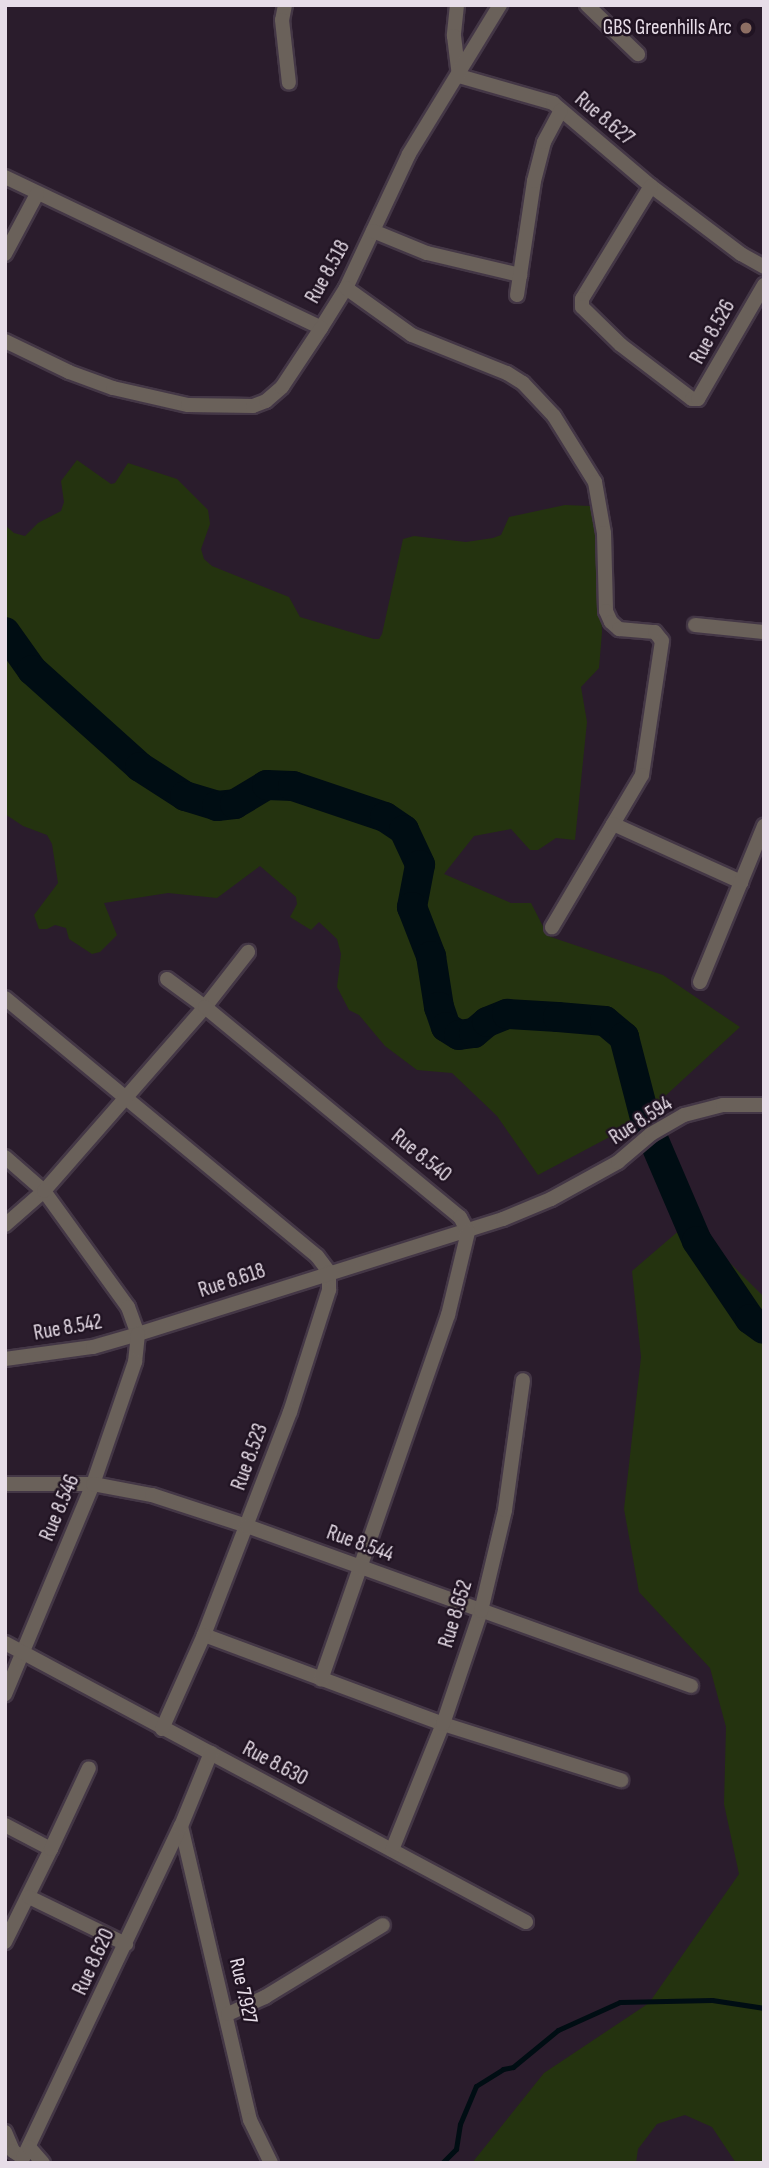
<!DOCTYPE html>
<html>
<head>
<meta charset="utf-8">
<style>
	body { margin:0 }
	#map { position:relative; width:769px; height:2168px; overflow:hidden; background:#2a1c2c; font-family:"Sofia Sans Condensed",sans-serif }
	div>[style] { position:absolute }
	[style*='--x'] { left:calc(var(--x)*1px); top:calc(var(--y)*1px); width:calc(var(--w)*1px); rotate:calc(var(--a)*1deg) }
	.green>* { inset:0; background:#24330f }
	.stream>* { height:5px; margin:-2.5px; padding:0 2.5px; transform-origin:2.5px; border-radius:2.5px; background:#000d13 }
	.river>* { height:30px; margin:-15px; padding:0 15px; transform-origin:15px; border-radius:15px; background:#000d13 }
	.roads { filter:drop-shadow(2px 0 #443746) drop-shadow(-2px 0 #443746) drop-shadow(0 2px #443746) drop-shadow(0 -2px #443746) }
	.street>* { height:14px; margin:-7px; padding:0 7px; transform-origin:7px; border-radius:7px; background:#6a615a }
	.dots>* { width:19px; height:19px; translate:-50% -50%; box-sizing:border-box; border:4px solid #201322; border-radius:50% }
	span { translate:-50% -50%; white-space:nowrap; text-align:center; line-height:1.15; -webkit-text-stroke:5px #201322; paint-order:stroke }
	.poi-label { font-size:21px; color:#e7dde8 }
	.right { translate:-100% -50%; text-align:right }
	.street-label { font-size:21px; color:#e7dde8 }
	.frame { position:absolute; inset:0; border:7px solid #e7dde8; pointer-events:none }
</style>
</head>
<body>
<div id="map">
	<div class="green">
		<div style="clip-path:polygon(77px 460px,111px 484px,115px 483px,128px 463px,177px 479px,208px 510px,210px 524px,201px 549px,204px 559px,212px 566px,289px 597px,300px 617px,374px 639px,379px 639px,382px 634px,403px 539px,414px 536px,466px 542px,493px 538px,501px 535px,509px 517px,565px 505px,590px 506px,594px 514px,598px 549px,602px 632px,599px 668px,581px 687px,587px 722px,575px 840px,556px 838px,538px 850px,530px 850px,511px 829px,474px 836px,444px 874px,511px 903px,531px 903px,548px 936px,663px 975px,740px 1027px,636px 1123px,538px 1175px,497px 1116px,452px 1073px,417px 1070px,385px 1046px,359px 1015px,349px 1010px,337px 987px,341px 954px,337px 939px,319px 922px,311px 930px,290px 917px,297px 904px,296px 897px,260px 866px,217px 898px,168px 893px,104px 903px,117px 935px,100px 952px,92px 954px,69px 939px,66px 928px,55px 925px,47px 929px,39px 929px,34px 915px,58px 883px,52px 844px,47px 835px,23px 826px,5px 814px,5px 525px,14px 533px,25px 536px,38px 523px,61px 511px,64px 502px,61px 481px)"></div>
		<div style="clip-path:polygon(689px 1222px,764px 1297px,764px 2163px,736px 2163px,712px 2127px,685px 2115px,657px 2124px,638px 2149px,636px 2163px,472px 2163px,544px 2073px,649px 2003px,739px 1874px,724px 1804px,726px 1727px,710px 1668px,639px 1592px,624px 1509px,641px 1357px,632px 1271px)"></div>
	</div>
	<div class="stream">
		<div style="--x:442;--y:2163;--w:20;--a:-45"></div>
		<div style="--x:456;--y:2149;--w:25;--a:-81"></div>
		<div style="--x:460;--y:2124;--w:41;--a:-67.2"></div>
		<div style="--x:476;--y:2086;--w:32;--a:-32"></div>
		<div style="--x:503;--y:2069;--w:10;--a:-11"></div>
		<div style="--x:513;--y:2067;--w:58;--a:-39.4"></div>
		<div style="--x:558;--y:2030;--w:68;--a:-24.3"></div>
		<div style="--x:620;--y:2002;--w:92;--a:-1.2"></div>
		<div style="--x:712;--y:2000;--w:53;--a:8.7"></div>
	</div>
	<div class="river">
		<div style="--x:5;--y:632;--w:47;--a:54.6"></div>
		<div style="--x:32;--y:670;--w:145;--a:41.9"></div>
		<div style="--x:140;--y:767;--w:54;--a:32.8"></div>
		<div style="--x:185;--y:796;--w:34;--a:17"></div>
		<div style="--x:217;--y:806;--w:18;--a:-6"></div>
		<div style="--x:235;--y:804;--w:37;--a:-31"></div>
		<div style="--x:267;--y:785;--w:26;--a:2"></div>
		<div style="--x:293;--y:786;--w:97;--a:18.6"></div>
		<div style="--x:385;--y:817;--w:23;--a:34"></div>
		<div style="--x:404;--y:830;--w:38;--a:65"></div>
		<div style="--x:420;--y:865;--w:43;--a:100.8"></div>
		<div style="--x:412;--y:907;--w:53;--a:68.8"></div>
		<div style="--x:431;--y:956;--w:52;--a:81.1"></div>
		<div style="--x:439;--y:1007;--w:21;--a:71"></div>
		<div style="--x:446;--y:1027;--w:15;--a:32"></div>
		<div style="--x:459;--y:1035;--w:15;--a:-8"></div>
		<div style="--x:474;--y:1033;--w:17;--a:-40"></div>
		<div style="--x:487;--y:1022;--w:22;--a:-22"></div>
		<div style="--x:507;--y:1014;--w:51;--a:3.4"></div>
		<div style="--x:558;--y:1017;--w:47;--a:4.9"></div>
		<div style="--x:605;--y:1021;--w:25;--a:40"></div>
		<div style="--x:624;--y:1037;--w:88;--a:75.5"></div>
		<div style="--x:646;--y:1122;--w:129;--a:66.8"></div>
		<div style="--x:697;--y:1241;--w:94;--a:55.8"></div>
		<div style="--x:750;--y:1319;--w:17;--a:36"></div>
	</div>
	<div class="roads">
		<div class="street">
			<div style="--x:285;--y:5;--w:15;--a:101"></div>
			<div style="--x:282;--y:20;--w:63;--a:83.7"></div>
			<div style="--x:457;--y:5;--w:31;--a:96"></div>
			<div style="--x:454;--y:36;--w:40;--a:82.9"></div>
			<div style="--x:459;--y:76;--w:98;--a:16"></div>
			<div style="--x:553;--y:103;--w:128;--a:40.3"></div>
			<div style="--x:651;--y:186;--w:113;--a:37.1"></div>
			<div style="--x:741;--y:254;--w:26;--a:29"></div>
			<div style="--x:587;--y:5;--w:71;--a:43.9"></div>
			<div style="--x:5;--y:177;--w:350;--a:25.5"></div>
			<div style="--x:321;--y:328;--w:47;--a:-58"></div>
			<div style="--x:346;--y:288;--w:148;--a:-64.8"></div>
			<div style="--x:409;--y:154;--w:175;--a:-58.6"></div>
			<div style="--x:651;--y:186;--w:132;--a:121.4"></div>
			<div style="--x:582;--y:299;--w:8;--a:90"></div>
			<div style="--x:582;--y:307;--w:54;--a:44.3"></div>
			<div style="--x:621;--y:345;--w:89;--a:37.3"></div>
			<div style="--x:692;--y:399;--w:6;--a:0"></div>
			<div style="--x:698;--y:399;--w:132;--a:-59.9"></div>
			<div style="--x:373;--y:231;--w:58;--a:22.2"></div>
			<div style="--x:427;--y:253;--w:96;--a:13.3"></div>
			<div style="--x:5;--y:254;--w:68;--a:-61.9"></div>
			<div style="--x:346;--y:288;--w:81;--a:35.5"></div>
			<div style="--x:412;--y:335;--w:102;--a:21.8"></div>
			<div style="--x:507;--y:373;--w:19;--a:32"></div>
			<div style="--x:523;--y:383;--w:45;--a:46.8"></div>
			<div style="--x:554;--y:416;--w:78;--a:58.2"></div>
			<div style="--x:595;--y:482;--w:52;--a:80"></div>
			<div style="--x:604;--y:533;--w:78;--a:88.5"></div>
			<div style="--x:606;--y:611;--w:12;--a:66"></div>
			<div style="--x:611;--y:622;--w:11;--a:41"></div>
			<div style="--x:619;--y:629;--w:36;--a:5"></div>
			<div style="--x:655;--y:632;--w:11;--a:52"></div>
			<div style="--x:662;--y:641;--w:135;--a:98.5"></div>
			<div style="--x:642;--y:775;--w:177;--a:120.6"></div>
			<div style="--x:517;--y:295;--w:115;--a:-81.5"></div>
			<div style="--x:534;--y:181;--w:40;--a:-75.6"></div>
			<div style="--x:544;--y:142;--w:36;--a:-62"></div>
			<div style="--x:5;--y:341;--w:71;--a:25.8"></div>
			<div style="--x:69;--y:372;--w:47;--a:20"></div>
			<div style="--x:113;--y:388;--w:77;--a:12.8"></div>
			<div style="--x:188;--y:405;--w:65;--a:0.9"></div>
			<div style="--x:253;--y:406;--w:14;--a:-21"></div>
			<div style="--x:266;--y:401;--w:21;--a:-41"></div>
			<div style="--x:282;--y:387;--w:71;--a:-56.5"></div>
			<div style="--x:695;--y:625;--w:69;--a:5.8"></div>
			<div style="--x:613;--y:824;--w:141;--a:24.4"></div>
			<div style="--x:167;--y:979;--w:47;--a:36.4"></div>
			<div style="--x:205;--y:1007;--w:70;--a:-52"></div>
			<div style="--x:700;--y:982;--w:169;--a:-67.7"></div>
			<div style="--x:5;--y:998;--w:405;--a:39.6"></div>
			<div style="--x:317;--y:1256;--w:20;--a:53"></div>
			<div style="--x:329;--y:1272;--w:18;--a:90"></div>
			<div style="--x:329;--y:1290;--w:128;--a:107.7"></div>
			<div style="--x:290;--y:1412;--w:239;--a:111.1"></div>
			<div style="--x:204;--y:1635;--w:255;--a:20.4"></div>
			<div style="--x:443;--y:1724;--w:187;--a:17.5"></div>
			<div style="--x:5;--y:1157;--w:52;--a:41.1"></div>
			<div style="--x:44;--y:1191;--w:143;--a:54.1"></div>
			<div style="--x:128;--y:1307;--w:29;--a:70"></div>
			<div style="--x:138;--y:1334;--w:383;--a:-17.5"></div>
			<div style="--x:503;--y:1219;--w:52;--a:-22.6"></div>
			<div style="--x:551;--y:1199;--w:77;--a:-28.9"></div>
			<div style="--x:618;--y:1162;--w:43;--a:-40.3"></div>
			<div style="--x:651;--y:1134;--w:38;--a:-30"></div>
			<div style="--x:684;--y:1115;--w:40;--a:-14.4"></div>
			<div style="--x:723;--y:1105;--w:41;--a:0"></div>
			<div style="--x:5;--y:1225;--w:52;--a:-41.1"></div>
			<div style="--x:44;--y:1191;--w:244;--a:-48.8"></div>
			<div style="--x:205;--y:1007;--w:330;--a:39.5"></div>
			<div style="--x:460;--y:1217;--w:17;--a:62"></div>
			<div style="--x:468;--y:1232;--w:85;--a:103.5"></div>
			<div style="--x:448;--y:1315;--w:386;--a:109.2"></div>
			<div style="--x:5;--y:1359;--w:89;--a:-7.8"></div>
			<div style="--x:93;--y:1347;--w:47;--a:-16.1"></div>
			<div style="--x:138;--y:1334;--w:28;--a:96"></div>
			<div style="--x:135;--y:1362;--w:129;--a:109"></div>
			<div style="--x:93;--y:1484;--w:228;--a:112.7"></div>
			<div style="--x:5;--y:1484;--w:88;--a:0"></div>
			<div style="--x:93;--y:1484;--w:60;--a:10.6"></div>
			<div style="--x:152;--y:1495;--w:100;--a:18.1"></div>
			<div style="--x:247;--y:1526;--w:472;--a:19.8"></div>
			<div style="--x:5;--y:1643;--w:591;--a:28.17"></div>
			<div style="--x:162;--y:1729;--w:103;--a:-65.9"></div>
			<div style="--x:5;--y:1825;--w:52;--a:27.6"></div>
			<div style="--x:51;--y:1849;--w:104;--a:116.3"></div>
			<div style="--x:181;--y:1826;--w:302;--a:76.8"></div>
			<div style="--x:250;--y:2120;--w:48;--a:64"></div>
			<div style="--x:51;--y:1849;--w:89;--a:-64.9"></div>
			<div style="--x:392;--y:1850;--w:136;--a:-68"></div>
			<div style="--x:443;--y:1724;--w:119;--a:-71.4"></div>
			<div style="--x:481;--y:1611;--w:104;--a:-76.6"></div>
			<div style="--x:505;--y:1510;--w:131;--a:-82.1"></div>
			<div style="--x:29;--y:1897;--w:108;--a:25.9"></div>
			<div style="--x:228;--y:2014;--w:41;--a:-24.7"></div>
			<div style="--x:265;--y:1997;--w:138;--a:-31.4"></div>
			<div style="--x:5;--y:2132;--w:21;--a:67"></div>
			<div style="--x:13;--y:2151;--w:12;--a:35"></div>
			<div style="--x:23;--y:2158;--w:368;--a:-64.6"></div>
			<div style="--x:181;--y:1826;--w:79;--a:-67.7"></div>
			<div style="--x:29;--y:2147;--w:21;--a:49"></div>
		</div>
	</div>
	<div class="dots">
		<div style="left:746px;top:28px;background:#8d6e63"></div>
	</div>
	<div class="poi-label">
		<span class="right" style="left:732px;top:28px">GBS Greenhills Arc</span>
	</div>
	<div class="street-label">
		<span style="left:604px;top:119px;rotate:40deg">Rue 8.627</span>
		<span style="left:328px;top:272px;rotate:-61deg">Rue 8.518</span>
		<span style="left:713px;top:332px;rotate:-61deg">Rue 8.526</span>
		<span style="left:641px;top:1121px;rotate:-33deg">Rue 8.594</span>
		<span style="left:421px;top:1156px;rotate:39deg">Rue 8.540</span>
		<span style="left:232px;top:1281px;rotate:-18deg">Rue 8.618</span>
		<span style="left:68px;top:1328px;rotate:-10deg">Rue 8.542</span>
		<span style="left:250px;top:1457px;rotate:-70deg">Rue 8.523</span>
		<span style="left:60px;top:1508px;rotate:-67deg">Rue 8.546</span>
		<span style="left:360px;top:1544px;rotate:20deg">Rue 8.544</span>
		<span style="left:456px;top:1614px;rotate:-73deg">Rue 8.652</span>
		<span style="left:275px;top:1764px;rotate:28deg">Rue 8.630</span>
		<span style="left:94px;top:1962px;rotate:-65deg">Rue 8.620</span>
		<span style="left:243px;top:1991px;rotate:77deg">Rue 7.927</span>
	</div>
	<div class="frame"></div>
</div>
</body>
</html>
